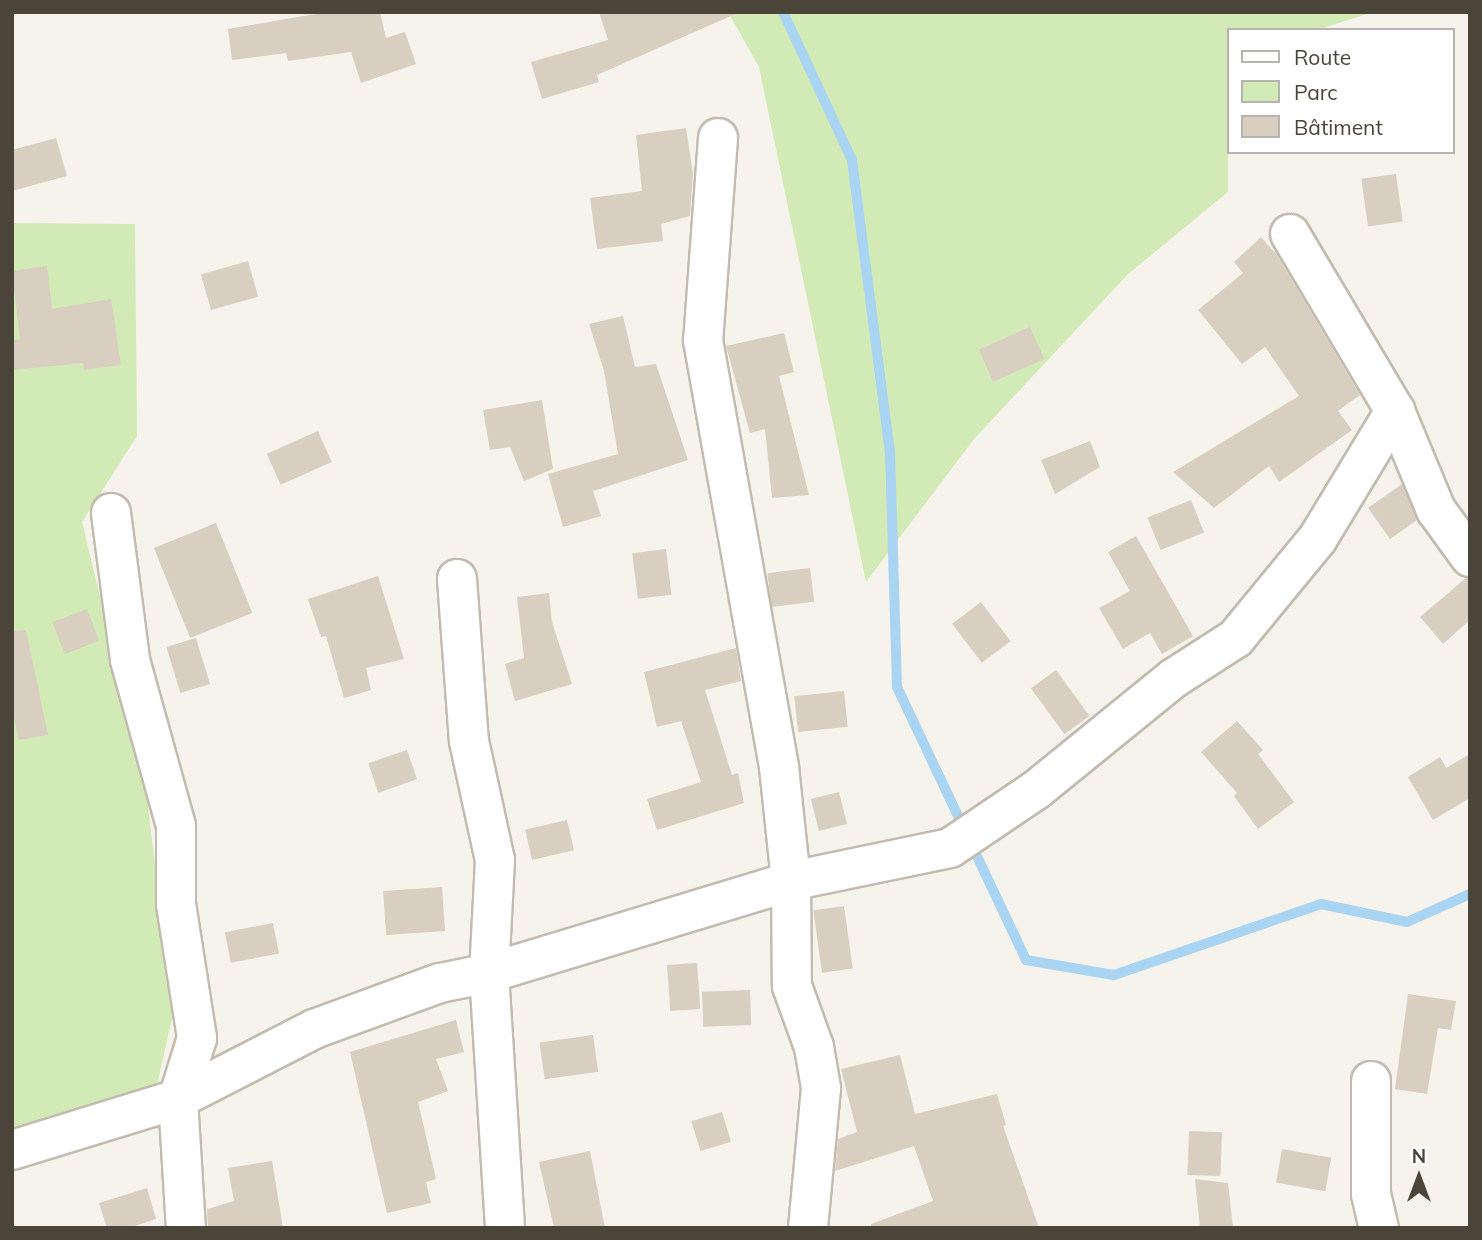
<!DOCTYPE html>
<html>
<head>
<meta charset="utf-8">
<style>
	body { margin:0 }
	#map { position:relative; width:1482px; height:1240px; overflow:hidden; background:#f6f3ec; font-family:Mulish,sans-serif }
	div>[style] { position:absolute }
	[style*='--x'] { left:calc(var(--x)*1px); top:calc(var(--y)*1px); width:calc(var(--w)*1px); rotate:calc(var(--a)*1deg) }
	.green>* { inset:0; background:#d2eab5 }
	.stream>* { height:10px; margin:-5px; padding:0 5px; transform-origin:5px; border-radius:5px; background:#a9d4f2 }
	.building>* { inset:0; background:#d8cfc1; transform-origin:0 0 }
	.roads { filter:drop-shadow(2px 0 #c2bbae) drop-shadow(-2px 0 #c2bbae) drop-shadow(0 2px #c2bbae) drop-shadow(0 -2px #c2bbae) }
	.minor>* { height:38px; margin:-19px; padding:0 19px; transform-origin:19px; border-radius:19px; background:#fff }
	span { translate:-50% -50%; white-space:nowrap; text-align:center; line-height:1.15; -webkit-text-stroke:5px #fff; paint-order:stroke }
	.frame { position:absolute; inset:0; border:14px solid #4b4439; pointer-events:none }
	.legend { position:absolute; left:1227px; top:28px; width:228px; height:126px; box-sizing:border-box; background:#fff; border:2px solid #b7b4b0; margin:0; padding:9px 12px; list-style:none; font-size:21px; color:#4b4439 }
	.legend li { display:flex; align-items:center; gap:14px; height:35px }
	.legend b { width:35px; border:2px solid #b7b4b0 }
	.north { position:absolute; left:1384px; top:1142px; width:70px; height:70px; -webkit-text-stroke:5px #fff; paint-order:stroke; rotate:0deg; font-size:19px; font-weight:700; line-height:28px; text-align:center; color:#4b4439 }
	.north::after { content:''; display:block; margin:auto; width:24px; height:32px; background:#4b4439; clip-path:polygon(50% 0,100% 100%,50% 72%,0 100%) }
</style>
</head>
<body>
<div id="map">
	<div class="green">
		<div style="clip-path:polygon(728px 12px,1373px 12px,1317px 30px,1228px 30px,1228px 192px,1128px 274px,974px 439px,866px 582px,759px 67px)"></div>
		<div style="clip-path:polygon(12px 223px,135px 224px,137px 436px,82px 522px,145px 782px,173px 1014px,155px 1094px,63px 1112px,12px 1131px)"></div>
	</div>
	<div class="stream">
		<div style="--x:783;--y:12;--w:163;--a:65"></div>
		<div style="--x:852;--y:160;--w:293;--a:82.6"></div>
		<div style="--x:890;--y:451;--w:236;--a:88.3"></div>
		<div style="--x:897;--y:687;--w:302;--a:64.7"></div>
		<div style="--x:1026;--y:960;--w:89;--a:9.7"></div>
		<div style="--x:1114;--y:975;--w:219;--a:-18.9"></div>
		<div style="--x:1321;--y:904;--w:88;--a:11.8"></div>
		<div style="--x:1407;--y:922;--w:69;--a:-24"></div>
	</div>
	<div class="building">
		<div style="clip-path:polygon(327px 12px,380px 12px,386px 38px,405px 32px,416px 64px,361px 83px,351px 52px,288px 61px,286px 53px,232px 60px,228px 29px)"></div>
		<div style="clip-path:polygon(599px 12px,740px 12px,597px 75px,599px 82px,542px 99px,531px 62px,608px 40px)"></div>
		<div style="clip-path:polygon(686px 128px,693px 174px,690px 216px,661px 224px,663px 241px,597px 249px,590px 198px,642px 191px,636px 135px)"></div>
		<div style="clip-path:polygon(56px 138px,67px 176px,12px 191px,12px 150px)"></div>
		<div style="left:1396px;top:174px;width:48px;height:35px;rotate:82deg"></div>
		<div style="clip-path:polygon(1261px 237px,1277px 255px,1360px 395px,1338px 411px,1352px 430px,1279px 482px,1269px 466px,1214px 508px,1173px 472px,1299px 396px,1265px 347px,1242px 364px,1198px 310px,1243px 273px,1234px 262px)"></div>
		<div style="left:248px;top:261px;width:37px;height:49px;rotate:74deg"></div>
		<div style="clip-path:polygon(47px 266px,52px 309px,111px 299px,121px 365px,84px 370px,83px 363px,12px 370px,12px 340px,20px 339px,12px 271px)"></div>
		<div style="clip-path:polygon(623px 316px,635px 367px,656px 364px,688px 460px,593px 491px,601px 516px,563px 527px,548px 474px,618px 454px,604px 371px,589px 324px)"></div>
		<div style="left:1030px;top:327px;width:35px;height:56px;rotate:66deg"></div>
		<div style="clip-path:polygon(784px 333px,794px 372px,779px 376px,809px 495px,772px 498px,765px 429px,750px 433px,726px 346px)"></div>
		<div style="clip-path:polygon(542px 400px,553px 469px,524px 481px,510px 447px,490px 450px,483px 410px)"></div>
		<div style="left:318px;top:431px;width:34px;height:56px;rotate:66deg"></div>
		<div style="clip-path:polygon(1090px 441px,1100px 467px,1055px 494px,1041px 460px)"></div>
		<div style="clip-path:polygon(1402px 484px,1417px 520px,1390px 539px,1368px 508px)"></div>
		<div style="left:1191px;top:500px;width:35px;height:47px;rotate:68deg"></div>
		<div style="left:216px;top:523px;width:97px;height:67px;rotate:68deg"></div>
		<div style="clip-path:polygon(1136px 536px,1193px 636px,1162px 654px,1150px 633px,1123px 649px,1099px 608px,1130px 591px,1108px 552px)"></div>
		<div style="left:666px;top:549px;width:46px;height:34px;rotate:83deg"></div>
		<div style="left:810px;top:568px;width:34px;height:43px;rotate:83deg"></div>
		<div style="clip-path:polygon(378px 576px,404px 659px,366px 668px,371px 690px,344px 698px,326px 636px,321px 637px,308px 599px)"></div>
		<div style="clip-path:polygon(1466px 578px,1470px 578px,1470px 620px,1443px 644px,1420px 617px)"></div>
		<div style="clip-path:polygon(549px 593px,552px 622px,572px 684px,515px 701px,505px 664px,524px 658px,517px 597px)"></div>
		<div style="left:981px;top:602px;width:49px;height:36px;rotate:53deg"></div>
		<div style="left:87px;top:609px;width:34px;height:37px;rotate:69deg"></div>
		<div style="clip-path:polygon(26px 630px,48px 735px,19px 740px,12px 709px,12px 631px)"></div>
		<div style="left:196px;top:638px;width:48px;height:31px;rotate:73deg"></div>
		<div style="clip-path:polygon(736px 648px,741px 681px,705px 690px,732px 775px,738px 773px,744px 803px,657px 830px,647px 799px,701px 782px,681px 721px,657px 727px,644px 672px)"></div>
		<div style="left:1056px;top:670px;width:57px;height:31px;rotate:54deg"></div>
		<div style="left:844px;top:691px;width:36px;height:50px;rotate:84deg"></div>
		<div style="clip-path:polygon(1237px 721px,1263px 750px,1258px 754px,1294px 802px,1258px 829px,1234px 796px,1237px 793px,1201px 752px)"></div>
		<div style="left:407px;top:750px;width:31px;height:41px;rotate:71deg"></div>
		<div style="clip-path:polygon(1470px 754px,1470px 798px,1433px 820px,1408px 777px,1440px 757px,1446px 768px)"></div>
		<div style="left:839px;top:792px;width:33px;height:29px;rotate:76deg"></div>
		<div style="left:567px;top:820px;width:31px;height:43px;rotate:77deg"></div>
		<div style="left:442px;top:887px;width:44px;height:59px;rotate:86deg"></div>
		<div style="left:844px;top:906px;width:63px;height:31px;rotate:82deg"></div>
		<div style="left:273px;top:923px;width:31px;height:49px;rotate:79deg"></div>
		<div style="left:697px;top:963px;width:46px;height:30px;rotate:86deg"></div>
		<div style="left:750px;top:990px;width:35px;height:48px;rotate:88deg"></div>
		<div style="clip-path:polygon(1408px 994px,1456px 1001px,1451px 1030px,1438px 1028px,1427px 1094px,1395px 1089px)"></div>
		<div style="clip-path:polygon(456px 1020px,464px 1052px,436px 1059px,448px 1091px,418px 1102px,436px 1179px,426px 1182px,431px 1203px,387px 1213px,350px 1052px)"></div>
		<div style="left:593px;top:1035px;width:37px;height:54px;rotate:82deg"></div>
		<div style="clip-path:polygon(900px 1055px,915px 1114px,997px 1094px,1006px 1125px,1003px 1126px,1039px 1228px,871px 1228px,871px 1224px,933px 1201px,914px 1146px,835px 1171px,838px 1139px,857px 1132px,841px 1069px)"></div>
		<div style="left:722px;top:1112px;width:31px;height:32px;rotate:73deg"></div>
		<div style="left:1189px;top:1131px;width:33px;height:44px;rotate:2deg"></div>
		<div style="left:1282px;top:1149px;width:50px;height:34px;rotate:10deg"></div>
		<div style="clip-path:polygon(590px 1151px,605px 1228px,554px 1228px,539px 1162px)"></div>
		<div style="clip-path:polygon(272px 1161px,283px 1228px,208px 1228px,207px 1209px,234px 1201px,228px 1168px)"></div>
		<div style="clip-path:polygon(1195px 1179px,1228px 1183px,1233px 1228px,1200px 1228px)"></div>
		<div style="clip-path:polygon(147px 1188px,156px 1219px,129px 1228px,107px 1228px,99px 1203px)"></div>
	</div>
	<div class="roads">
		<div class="minor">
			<div style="--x:718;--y:138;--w:203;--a:94.2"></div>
			<div style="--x:703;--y:340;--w:434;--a:79.9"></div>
			<div style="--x:779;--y:767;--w:115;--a:84"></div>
			<div style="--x:791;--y:881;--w:105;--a:89.5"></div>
			<div style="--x:792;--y:986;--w:65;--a:70.2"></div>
			<div style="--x:814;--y:1047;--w:42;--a:80.3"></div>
			<div style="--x:821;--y:1088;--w:141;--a:95.3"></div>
			<div style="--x:1290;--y:234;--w:206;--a:59.3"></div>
			<div style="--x:1395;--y:411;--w:107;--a:67.5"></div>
			<div style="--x:1436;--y:510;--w:58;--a:54.1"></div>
			<div style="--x:111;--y:513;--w:148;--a:82.6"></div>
			<div style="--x:130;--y:660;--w:172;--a:74.5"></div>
			<div style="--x:176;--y:826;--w:78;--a:90"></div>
			<div style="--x:176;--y:904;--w:136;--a:81.1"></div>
			<div style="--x:197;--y:1038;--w:64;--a:107.3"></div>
			<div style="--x:178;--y:1099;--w:129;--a:86.5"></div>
			<div style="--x:457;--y:579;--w:162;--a:85.8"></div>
			<div style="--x:469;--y:741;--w:122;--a:77.7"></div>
			<div style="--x:495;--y:860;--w:113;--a:93"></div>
			<div style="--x:489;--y:973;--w:256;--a:86.4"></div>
			<div style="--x:1371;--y:1081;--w:113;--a:90"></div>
			<div style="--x:1371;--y:1194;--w:35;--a:77"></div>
			<div style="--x:12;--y:1150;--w:174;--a:-17.1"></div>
			<div style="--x:178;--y:1099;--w:153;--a:-27.2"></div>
			<div style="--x:314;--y:1029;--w:134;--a:-20.1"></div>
			<div style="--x:440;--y:983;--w:50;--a:-11.5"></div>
			<div style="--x:489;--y:973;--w:316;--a:-16.9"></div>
			<div style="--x:791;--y:881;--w:162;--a:-11.7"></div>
			<div style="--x:950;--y:848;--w:104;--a:-34"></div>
			<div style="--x:1036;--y:790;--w:178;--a:-39.1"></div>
			<div style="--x:1174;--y:678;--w:74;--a:-32.8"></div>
			<div style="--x:1236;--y:638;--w:129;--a:-50.6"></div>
			<div style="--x:1318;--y:538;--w:149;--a:-58.8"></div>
		</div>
	</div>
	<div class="frame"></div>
	<ul class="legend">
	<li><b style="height:9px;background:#fff"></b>Route</li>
	<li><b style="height:19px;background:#d2eab5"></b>Parc</li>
	<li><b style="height:19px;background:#d8cfc1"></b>Bâtiment</li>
	</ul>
	<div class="north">N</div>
</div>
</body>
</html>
